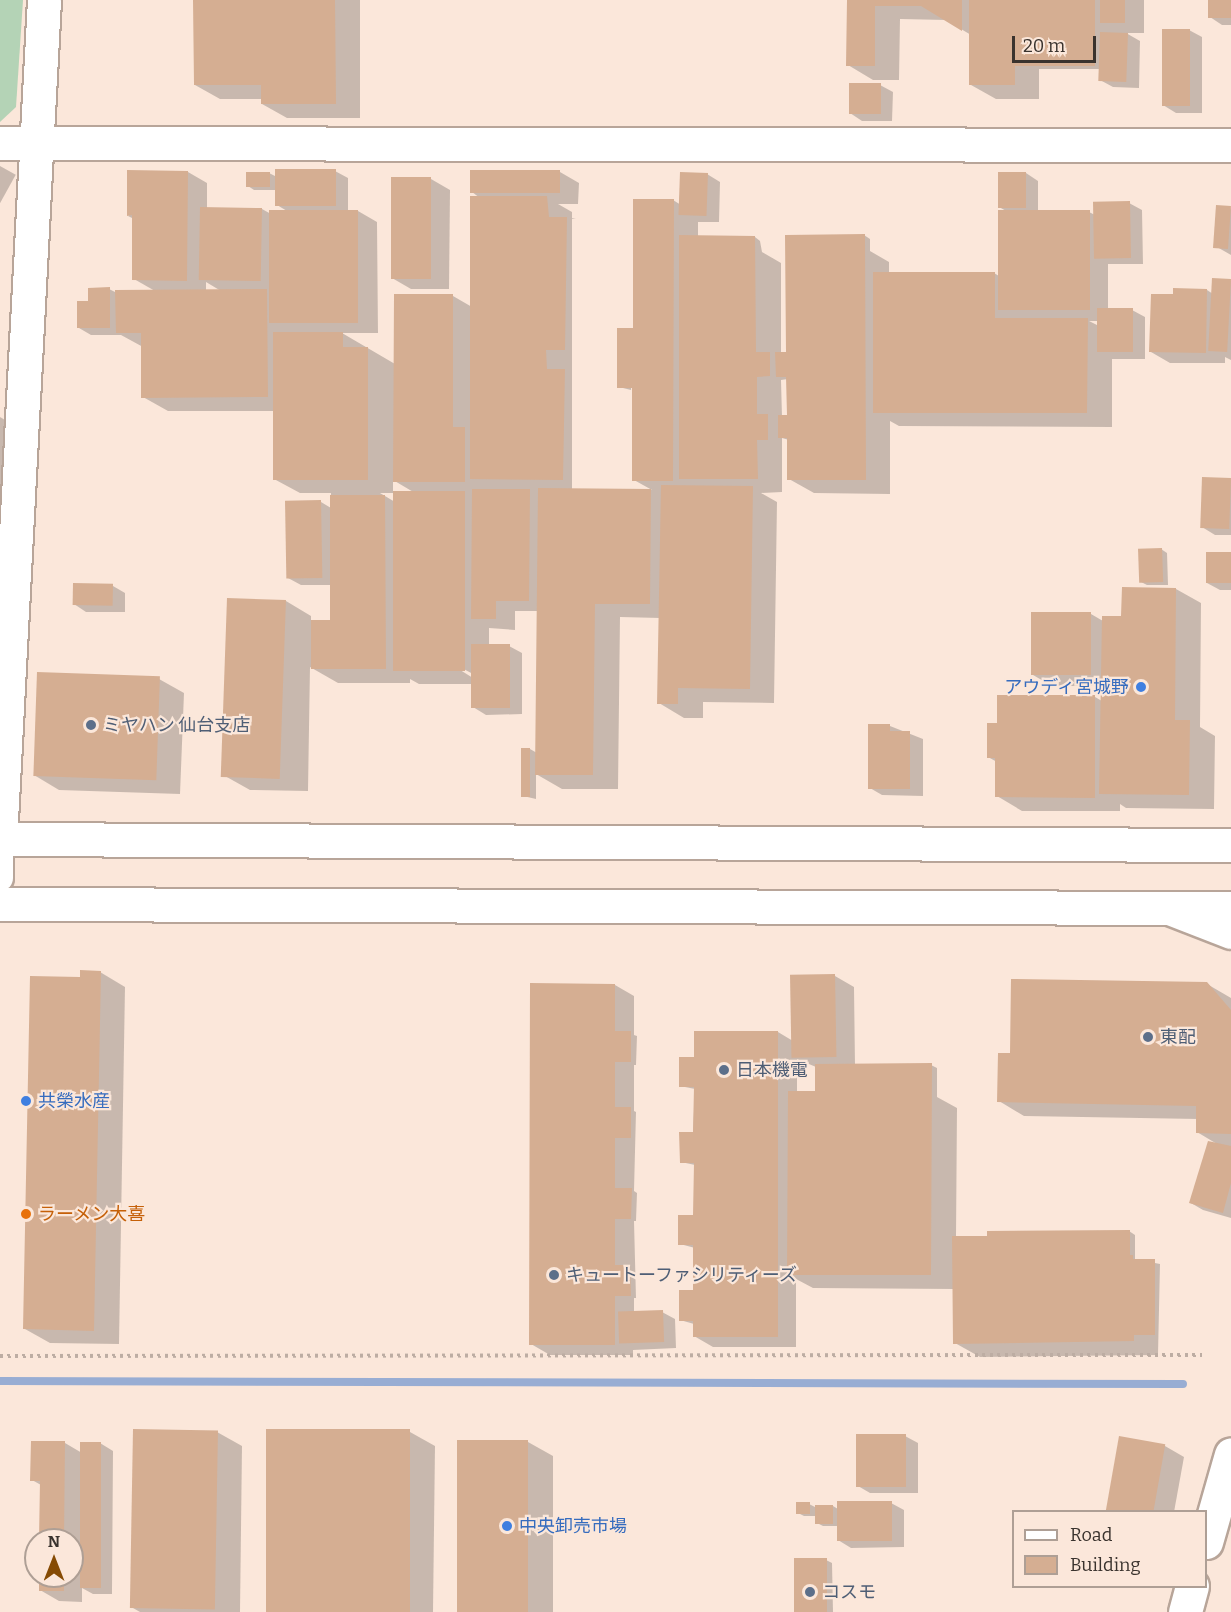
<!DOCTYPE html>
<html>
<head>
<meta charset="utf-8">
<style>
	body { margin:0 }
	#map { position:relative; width:1231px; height:1612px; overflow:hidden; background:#fbe7da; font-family:Bitter,"Noto Sans JP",serif }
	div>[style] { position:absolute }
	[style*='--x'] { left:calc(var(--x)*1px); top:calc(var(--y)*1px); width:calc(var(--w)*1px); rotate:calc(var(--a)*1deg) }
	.green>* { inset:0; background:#b4d3b6 }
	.shadow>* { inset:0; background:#0003; transform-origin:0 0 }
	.stream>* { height:8px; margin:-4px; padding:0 4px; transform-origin:4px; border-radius:4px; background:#98add3 }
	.building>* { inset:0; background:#d5ae92; transform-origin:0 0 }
	.path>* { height:4px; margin-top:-2px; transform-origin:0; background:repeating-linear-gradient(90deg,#bdada3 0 3px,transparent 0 7.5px) }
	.roads { filter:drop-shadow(2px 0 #b8a599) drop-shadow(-2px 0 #b8a599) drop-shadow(0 2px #b8a599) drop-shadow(0 -2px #b8a599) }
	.minor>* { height:26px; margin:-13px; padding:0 13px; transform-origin:13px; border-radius:13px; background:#fff }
	.tertiary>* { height:33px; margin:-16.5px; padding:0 16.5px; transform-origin:16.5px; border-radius:16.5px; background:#fff }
	.trunk>* { height:33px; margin:-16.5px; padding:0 16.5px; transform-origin:16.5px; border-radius:16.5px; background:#fff }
	.dots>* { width:16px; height:16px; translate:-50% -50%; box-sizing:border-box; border:3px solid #fbe7da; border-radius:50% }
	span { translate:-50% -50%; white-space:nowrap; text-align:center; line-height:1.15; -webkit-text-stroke:4.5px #fbe7da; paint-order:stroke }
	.shop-label { font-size:18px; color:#366cbe }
	.right { translate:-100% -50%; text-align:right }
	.left { translate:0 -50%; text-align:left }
	.service-label { font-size:18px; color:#4e5e75 }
	.food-label { font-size:18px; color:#c56008 }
	.legend { position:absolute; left:1012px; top:1510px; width:195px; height:78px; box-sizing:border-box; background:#fbe7da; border:2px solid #ae9f95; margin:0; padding:8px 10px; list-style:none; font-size:18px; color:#3a332e }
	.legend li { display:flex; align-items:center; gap:12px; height:30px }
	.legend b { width:30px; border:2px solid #ae9f95 }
	.north { position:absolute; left:24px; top:1528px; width:60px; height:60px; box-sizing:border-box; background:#fbe7da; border:2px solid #ae9f95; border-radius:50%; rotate:0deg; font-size:16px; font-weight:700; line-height:24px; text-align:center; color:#3a332e }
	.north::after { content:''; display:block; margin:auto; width:21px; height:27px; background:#864b04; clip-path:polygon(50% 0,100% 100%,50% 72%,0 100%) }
	.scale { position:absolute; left:1012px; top:36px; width:84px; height:27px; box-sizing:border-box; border:3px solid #3a332e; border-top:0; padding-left:8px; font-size:18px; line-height:21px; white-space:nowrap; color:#3a332e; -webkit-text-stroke:4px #fbe7da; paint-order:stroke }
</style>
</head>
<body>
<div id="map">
	<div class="green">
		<div style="clip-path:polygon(0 0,23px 0,16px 107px,0 122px)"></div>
	</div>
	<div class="shadow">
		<div style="clip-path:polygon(195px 0,360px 0,360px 118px,287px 118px,262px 104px,262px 99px,220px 99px,195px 85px)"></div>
		<div style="clip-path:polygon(848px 0,1155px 0,1144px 0,1144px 33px,1126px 33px,1140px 41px,1139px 88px,1113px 87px,1100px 80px,1101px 69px,1039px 69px,1039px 99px,996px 99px,971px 85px,971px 35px,946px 20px,900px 19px,899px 80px,873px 80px,848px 65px)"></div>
		<div style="clip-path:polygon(1210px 0,1231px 0,1231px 25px,1222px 25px,1210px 17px)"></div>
		<div style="clip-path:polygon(1189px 30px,1202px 37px,1202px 113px,1176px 113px,1163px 105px)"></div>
		<div style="clip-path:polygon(880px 85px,893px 92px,892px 121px,862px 121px,850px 113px)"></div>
		<div style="left:0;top:166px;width:18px;height:75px;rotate:29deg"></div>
		<div style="clip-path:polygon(evenodd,335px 171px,348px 178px,348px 211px,358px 211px,377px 222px,378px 333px,342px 333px,395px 364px,453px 296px,472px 307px,480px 198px,472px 192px,560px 172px,579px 183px,578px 204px,558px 204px,572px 212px,572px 490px,652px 490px,634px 480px,634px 355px,631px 355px,631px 390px,619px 387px,673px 200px,681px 205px,707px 174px,720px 182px,719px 222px,698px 222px,698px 237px,755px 237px,760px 241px,762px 252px,781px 263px,781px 353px,786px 353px,864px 235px,870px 239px,870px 251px,889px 262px,889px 273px,994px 273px,999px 276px,1008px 212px,999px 207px,1026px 173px,1038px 181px,1038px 212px,1089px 212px,1095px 215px,1129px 203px,1142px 210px,1143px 264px,1108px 264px,1108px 310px,1132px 310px,1145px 317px,1145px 359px,1112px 359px,1112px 427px,899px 426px,890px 421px,890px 494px,814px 493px,789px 479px,789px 440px,782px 438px,782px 492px,761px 493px,777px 502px,774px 703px,703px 702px,703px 718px,684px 718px,659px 703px,660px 618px,620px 617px,618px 789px,562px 789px,536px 774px,536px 799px,523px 796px,530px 749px,537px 753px,538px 611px,515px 611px,515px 630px,489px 628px,489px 646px,509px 646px,522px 653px,522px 714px,486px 715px,473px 707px,473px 684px,419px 684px,410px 679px,410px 683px,338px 683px,310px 667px,308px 791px,250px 790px,225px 776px,228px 600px,286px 601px,311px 616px,311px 621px,332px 621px,332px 585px,301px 585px,288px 578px,321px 502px,331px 508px,331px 493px,300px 493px,274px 479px,274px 411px,168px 411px,143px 397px,143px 347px,121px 335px,91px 335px,79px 328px,90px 303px,109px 289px,117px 293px,155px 291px,134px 279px,134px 219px,128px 216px,188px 172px,207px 183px,207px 209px,262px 209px,271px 214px,287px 211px,277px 205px,277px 190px,254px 190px,248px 186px,269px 173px,277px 177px,335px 171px,206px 282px,221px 291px,206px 291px,206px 282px,335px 171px,1089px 321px,1099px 321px,1099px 326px,1089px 321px,335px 171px,788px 379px,788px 417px,782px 417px,781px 380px,788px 379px,335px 171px,393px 480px,415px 493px,393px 493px,393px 480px,335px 171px,380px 493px,395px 493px,395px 502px,380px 493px,335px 171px,458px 666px,473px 674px,473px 678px,457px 668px,458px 666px)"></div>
		<div style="clip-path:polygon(431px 179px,450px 190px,449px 289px,411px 289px,392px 278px)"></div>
		<div style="clip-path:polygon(1231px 207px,1231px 255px,1217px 247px)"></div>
		<div style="clip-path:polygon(1231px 280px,1231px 360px,1225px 357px,1225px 363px,1170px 363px,1151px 352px,1175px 296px,1175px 289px,1207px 290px,1213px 294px)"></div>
		<div style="clip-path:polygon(0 417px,10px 423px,9px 490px,0 490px)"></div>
		<div style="clip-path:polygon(1231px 479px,1231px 535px,1215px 535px,1202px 527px)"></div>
		<div style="clip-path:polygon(1161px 549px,1167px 553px,1168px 585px,1147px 585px,1141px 582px)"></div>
		<div style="clip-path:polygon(1231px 554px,1231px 590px,1220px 590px,1207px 583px)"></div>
		<div style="clip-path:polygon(113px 586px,125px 593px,125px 612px,86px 612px,74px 604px)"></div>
		<div style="clip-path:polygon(1176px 589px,1201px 603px,1200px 727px,1215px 736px,1214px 809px,1126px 808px,1120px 804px,1120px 811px,1022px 811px,997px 796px,997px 762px,988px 757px,998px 724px,1095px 697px,1102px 701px,1102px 686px,1052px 686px,1033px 675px,1091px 614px,1103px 621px,1123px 618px)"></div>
		<div style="clip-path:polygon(159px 679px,184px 693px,180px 794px,59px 790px,34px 775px)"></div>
		<div style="clip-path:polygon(890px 726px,923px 739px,923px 796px,882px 795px,870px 788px)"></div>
		<div style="clip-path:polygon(100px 972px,125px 987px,119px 1344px,50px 1343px,25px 1329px)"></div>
		<div style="clip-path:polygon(evenodd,835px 976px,854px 987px,855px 1065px,931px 1065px,937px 1068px,937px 1097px,957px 1108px,956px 1238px,1129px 1231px,1135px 1235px,1135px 1259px,1160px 1264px,1158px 1355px,980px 1357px,955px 1343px,954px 1289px,813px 1288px,796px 1279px,796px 1347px,713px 1347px,694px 1336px,694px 1324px,680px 1320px,695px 1291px,695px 1248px,680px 1244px,695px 1217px,695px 1165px,681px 1162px,693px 1134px,695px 1089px,680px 1086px,693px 1059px,778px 1032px,793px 1041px,835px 976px,797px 1059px,816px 1067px,817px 1093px,797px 1093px,797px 1059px)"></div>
		<div style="clip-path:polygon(1207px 984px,1231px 998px,1231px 1218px,1203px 1210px,1191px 1203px,1217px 1144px,1197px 1132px,1198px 1119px,1024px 1116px,999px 1101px,1011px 1054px)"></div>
		<div style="clip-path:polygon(615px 985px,634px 996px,634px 1035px,637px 1036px,636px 1065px,634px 1065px,634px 1111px,636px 1112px,634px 1191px,637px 1193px,636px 1221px,634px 1221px,636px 1298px,634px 1298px,634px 1313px,662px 1312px,675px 1319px,676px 1348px,633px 1350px,633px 1355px,550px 1355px,531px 1344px)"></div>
		<div style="clip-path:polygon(217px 1432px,242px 1446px,240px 1612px,140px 1612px,133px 1608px)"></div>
		<div style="clip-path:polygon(410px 1432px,435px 1446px,433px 1612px,266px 1612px)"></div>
		<div style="clip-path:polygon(905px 1436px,918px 1443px,918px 1493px,870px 1493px,858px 1486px)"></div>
		<div style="clip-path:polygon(1121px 1438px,1165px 1446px,1184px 1457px,1174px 1512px,1108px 1512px)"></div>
		<div style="clip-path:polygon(32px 1442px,65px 1443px,82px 1453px,100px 1443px,113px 1451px,112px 1594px,93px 1594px,82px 1588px,82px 1602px,59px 1601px,40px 1590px,40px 1576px,72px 1576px,72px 1540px,41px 1540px,41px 1485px,32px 1480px)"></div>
		<div style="clip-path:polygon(528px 1442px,553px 1456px,553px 1612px,458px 1612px)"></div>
		<div style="clip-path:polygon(891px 1503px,904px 1510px,904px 1547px,851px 1548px,838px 1540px,838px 1526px,823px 1526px,817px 1523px,817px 1516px,804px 1516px,798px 1513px,809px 1504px,817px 1508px,833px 1506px,838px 1509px)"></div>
		<div style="clip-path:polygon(826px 1560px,832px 1563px,833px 1612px,795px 1612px)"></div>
	</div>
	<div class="stream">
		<div style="--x:0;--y:1381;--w:1183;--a:0.15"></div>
	</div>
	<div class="building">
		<div style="clip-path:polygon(193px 0,335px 0,336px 104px,261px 104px,261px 85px,194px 85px)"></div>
		<div style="clip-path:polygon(847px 0,962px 0,962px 31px,921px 6px,875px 6px,875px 66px,846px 66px)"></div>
		<div style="clip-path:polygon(969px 0,1095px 0,1095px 66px,1015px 66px,1015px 85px,969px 85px)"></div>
		<div style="left:1100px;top:0;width:25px;height:23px"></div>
		<div style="left:1208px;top:0;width:23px;height:18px"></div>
		<div style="left:1162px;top:29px;width:28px;height:77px"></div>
		<div style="left:1100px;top:32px;width:28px;height:49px;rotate:2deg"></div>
		<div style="left:849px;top:83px;width:32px;height:31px"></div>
		<div style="left:275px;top:169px;width:61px;height:37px"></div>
		<div style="clip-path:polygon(127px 170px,188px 171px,187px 281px,132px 280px,132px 215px,127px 216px)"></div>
		<div style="left:470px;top:170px;width:90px;height:23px"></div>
		<div style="left:246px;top:172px;width:24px;height:15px"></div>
		<div style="left:680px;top:172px;width:28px;height:43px;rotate:2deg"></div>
		<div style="left:998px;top:172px;width:28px;height:36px"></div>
		<div style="left:391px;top:177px;width:40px;height:102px"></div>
		<div style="clip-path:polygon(470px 196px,547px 196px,549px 217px,567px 217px,565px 350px,546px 350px,547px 369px,565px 369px,563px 480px,470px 479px)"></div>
		<div style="clip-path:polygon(633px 199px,674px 199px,673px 481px,632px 481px,632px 388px,617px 388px,617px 328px,633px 328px)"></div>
		<div style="left:1130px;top:201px;width:57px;height:37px;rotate:89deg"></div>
		<div style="left:1216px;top:205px;width:15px;height:43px;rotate:4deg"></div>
		<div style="left:200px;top:207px;width:62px;height:73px;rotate:1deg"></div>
		<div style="left:269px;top:210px;width:89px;height:113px"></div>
		<div style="left:1090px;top:210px;width:100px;height:92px;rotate:90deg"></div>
		<div style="clip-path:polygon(865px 234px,866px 480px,787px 480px,787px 438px,778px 438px,778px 415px,787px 415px,786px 377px,776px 377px,775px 352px,786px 352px,785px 235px)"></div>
		<div style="clip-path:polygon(679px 235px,755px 236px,756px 352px,770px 352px,770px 376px,757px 377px,757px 414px,768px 414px,768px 440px,757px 440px,758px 479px,679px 479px)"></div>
		<div style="clip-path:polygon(873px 272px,995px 272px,995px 318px,1088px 318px,1087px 413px,873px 413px)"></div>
		<div style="left:1212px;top:278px;width:19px;height:73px;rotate:3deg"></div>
		<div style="clip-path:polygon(110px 287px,110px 328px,77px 328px,77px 301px,88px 301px,88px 288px)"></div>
		<div style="clip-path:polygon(1173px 288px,1207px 289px,1206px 353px,1149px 352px,1151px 294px,1173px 294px)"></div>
		<div style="clip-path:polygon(267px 289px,268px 397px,141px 398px,141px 333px,116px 333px,115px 290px)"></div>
		<div style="clip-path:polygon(394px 294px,453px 294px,453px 427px,465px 427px,465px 482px,393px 482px)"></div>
		<div style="left:1133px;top:308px;width:44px;height:36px;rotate:90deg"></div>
		<div style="clip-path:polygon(273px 332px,343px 332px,343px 347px,368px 347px,368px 480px,273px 480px)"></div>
		<div style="left:1202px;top:477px;width:29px;height:51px;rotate:2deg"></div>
		<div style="clip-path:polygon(661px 485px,753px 486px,750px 689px,678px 688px,678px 704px,657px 704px)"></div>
		<div style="clip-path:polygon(538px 488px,651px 489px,650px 604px,595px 604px,593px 775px,535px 775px)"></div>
		<div style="clip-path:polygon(472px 489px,530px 489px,529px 601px,496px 601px,496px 619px,471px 619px)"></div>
		<div style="left:393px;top:491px;width:72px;height:180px"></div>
		<div style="clip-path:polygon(330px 495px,385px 495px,386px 669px,311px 669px,311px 620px,330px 620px)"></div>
		<div style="left:321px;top:500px;width:78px;height:36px;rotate:89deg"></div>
		<div style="left:1162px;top:548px;width:34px;height:24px;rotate:88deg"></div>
		<div style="left:1206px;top:552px;width:25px;height:31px"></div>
		<div style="left:73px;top:583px;width:40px;height:22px;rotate:1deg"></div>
		<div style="clip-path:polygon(1122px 587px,1176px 588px,1175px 720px,1190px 720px,1189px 795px,1099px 794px,1102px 616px,1121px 616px)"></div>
		<div style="left:227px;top:598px;width:59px;height:179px;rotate:2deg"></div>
		<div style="left:1091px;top:612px;width:63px;height:60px;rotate:90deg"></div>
		<div style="left:471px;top:644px;width:39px;height:64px"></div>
		<div style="left:37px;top:672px;width:123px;height:104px;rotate:2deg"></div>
		<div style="clip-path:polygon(997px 695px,1095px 695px,1095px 798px,995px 797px,995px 758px,987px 758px,987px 723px,997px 723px)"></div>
		<div style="clip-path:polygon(868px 724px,890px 724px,890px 731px,910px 731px,910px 789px,868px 789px)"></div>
		<div style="left:521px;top:748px;width:9px;height:49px"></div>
		<div style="clip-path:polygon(80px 970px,101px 971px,94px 1331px,23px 1329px,30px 976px,80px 977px)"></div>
		<div style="left:835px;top:974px;width:83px;height:45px;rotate:89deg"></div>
		<div style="clip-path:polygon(1011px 979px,1207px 982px,1231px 1010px,1231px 1134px,1196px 1133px,1196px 1106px,997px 1102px,998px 1053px,1010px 1053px)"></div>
		<div style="clip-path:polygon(530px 983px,615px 984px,615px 1031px,631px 1031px,631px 1062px,615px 1062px,615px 1107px,631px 1107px,631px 1138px,615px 1138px,615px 1188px,632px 1188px,631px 1219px,615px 1219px,615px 1265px,630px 1265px,631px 1296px,615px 1296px,615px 1345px,529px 1345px)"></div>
		<div style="clip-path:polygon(694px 1031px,778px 1031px,778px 1337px,693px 1337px,693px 1321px,679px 1321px,679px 1290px,693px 1290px,693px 1245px,678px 1245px,678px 1215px,693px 1215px,694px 1163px,680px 1163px,679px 1132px,693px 1132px,694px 1087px,679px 1087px,679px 1057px,694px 1057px)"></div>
		<div style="clip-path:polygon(932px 1063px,931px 1275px,787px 1275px,788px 1091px,815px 1091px,815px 1064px)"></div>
		<div style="clip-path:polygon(1208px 1141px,1231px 1146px,1231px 1183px,1223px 1213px,1189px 1203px)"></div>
		<div style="clip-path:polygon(1130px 1230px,1130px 1255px,1133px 1255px,1133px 1259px,1155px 1259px,1155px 1335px,1134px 1335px,1134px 1341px,953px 1344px,952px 1236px,987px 1236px,987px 1231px)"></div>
		<div style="left:663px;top:1310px;width:32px;height:45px;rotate:88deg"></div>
		<div style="left:133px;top:1429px;width:85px;height:179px;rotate:1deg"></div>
		<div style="left:266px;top:1429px;width:144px;height:183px"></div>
		<div style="left:856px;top:1434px;width:50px;height:53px"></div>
		<div style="left:1119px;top:1436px;width:47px;height:77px;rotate:10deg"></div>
		<div style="left:457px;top:1440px;width:71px;height:172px"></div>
		<div style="clip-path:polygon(31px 1441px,65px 1441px,64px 1540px,39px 1540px,40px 1481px,30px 1481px)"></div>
		<div style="left:80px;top:1442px;width:21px;height:146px"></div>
		<div style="left:837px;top:1501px;width:55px;height:40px"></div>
		<div style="left:796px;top:1502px;width:14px;height:12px"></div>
		<div style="left:815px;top:1505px;width:18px;height:19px"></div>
		<div style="left:794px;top:1558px;width:33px;height:54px"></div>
		<div style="left:39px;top:1576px;width:25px;height:15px"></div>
	</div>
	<div class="path">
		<div style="--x:0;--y:1356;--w:1202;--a:-0.05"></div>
	</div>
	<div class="roads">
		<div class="minor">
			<div style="--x:0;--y:878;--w:39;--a:-90"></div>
		</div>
		<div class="tertiary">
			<div style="--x:0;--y:143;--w:1231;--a:0.09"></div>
			<div style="--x:0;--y:839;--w:1231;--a:0.28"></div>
			<div style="--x:0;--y:839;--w:840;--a:-87"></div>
			<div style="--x:0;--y:904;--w:1231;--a:0.19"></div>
		</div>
		<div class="trunk">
			<div style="--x:1172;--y:909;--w:63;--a:21.3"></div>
			<div style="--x:1206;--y:1542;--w:91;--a:-74.1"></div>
			<div style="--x:1185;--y:1612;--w:27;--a:-75"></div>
		</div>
	</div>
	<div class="dots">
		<div style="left:1141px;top:687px;background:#3f7fe0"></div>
		<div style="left:91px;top:725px;background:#5c6f8a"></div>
		<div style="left:1148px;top:1037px;background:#5c6f8a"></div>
		<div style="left:724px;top:1070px;background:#5c6f8a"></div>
		<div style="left:26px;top:1101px;background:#3f7fe0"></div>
		<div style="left:26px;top:1214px;background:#e8710a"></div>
		<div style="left:554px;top:1275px;background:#5c6f8a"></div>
		<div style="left:507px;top:1526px;background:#3f7fe0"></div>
		<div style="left:810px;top:1592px;background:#5c6f8a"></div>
	</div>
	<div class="shop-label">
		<span class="right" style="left:1129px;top:687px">アウディ宮城野</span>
		<span class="left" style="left:38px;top:1101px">共榮水産</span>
		<span class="left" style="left:519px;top:1526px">中央卸売市場</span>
	</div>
	<div class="service-label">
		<span class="left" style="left:103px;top:725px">ミヤハン 仙台支店</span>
		<span class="left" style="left:1160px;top:1037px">東配</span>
		<span class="left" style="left:736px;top:1070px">日本機電</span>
		<span class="left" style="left:566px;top:1275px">キュートーファシリティーズ</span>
		<span class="left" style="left:822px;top:1592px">コスモ</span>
	</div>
	<div class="food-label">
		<span class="left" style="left:38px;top:1214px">ラーメン大喜</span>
	</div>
	<ul class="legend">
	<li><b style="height:8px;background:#fff"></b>Road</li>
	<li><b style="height:16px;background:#d5ae92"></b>Building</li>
	</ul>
	<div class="north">N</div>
	<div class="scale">20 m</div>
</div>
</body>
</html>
